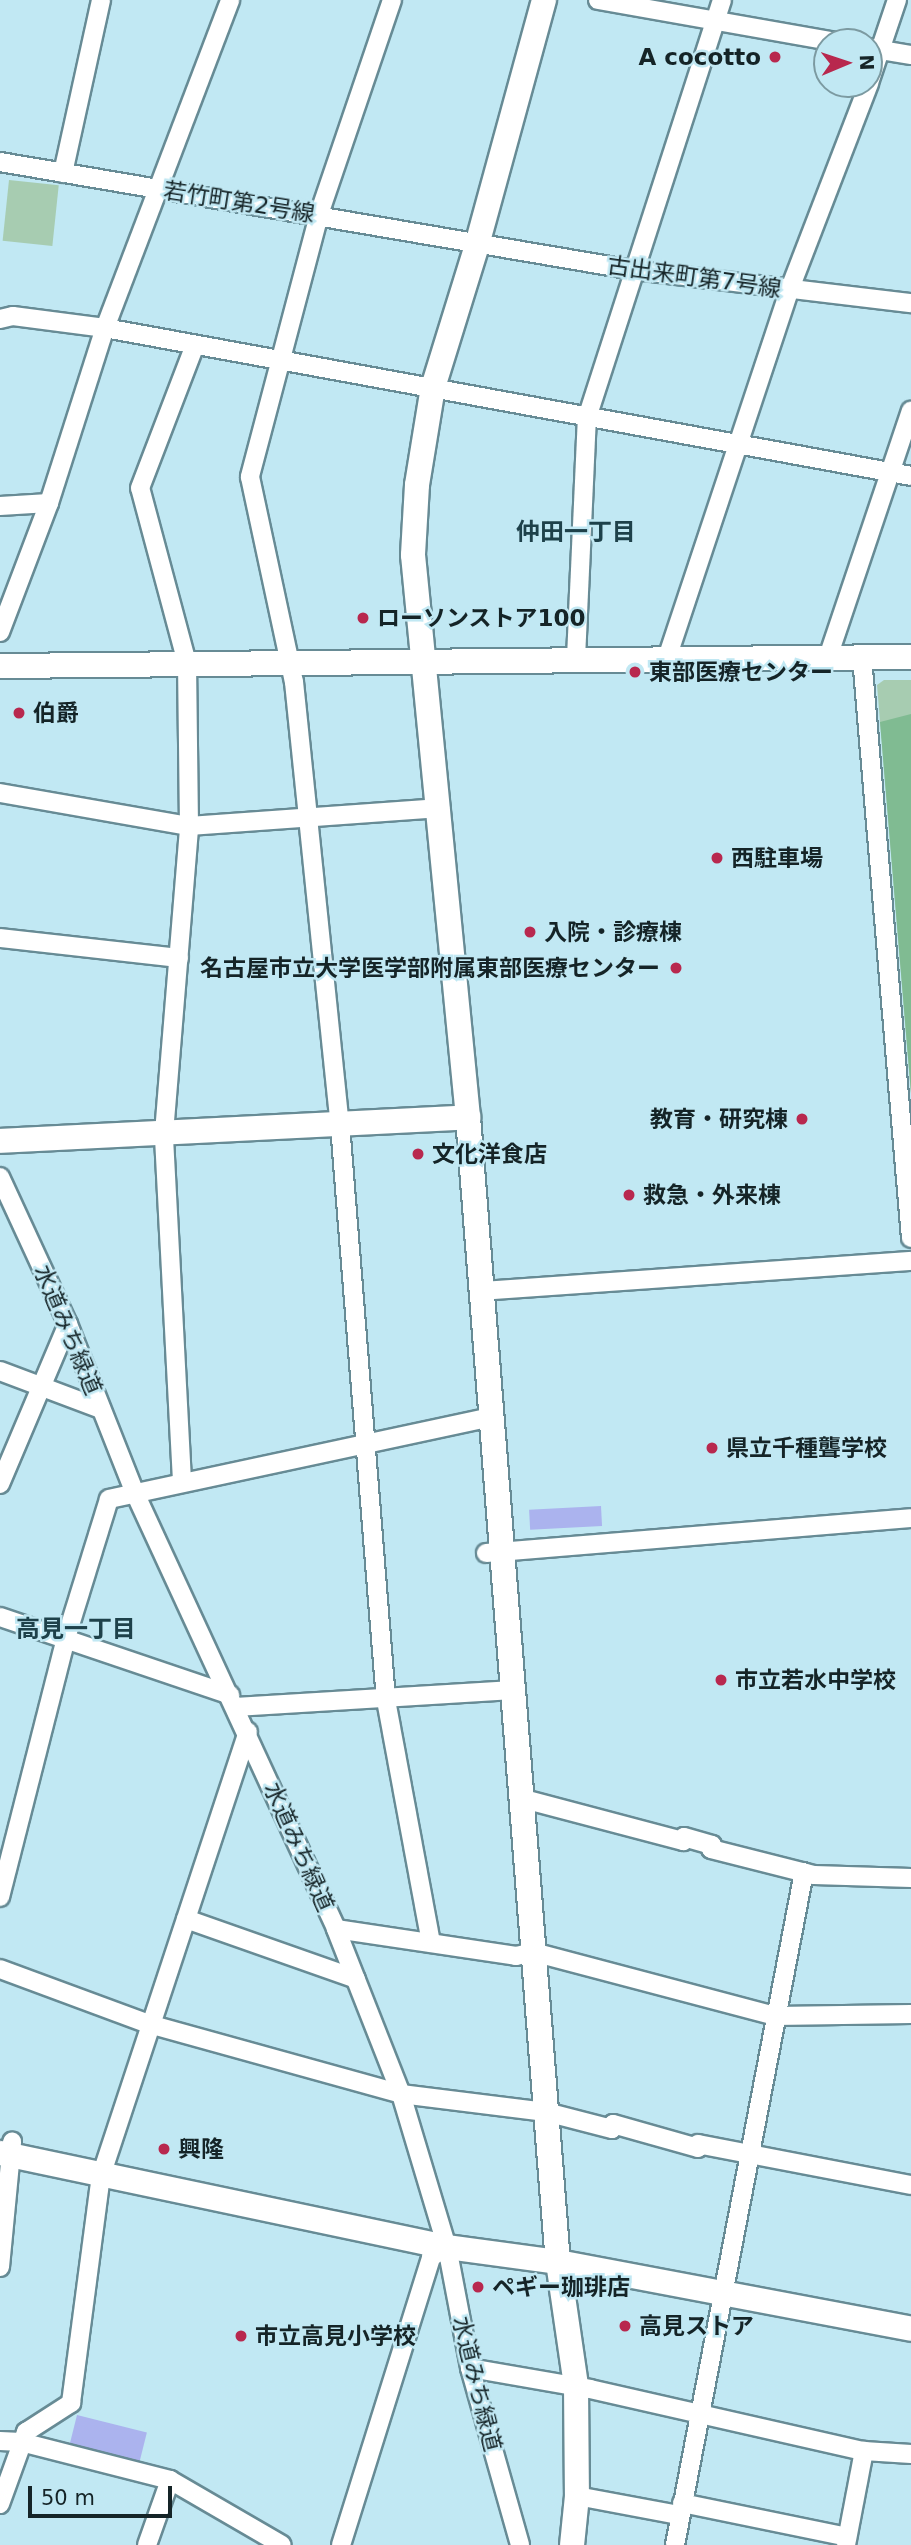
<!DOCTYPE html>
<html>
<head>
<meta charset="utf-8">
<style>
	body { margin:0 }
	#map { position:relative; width:911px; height:2545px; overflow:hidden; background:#c1e8f3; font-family:"DejaVu Sans","Noto Sans JP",sans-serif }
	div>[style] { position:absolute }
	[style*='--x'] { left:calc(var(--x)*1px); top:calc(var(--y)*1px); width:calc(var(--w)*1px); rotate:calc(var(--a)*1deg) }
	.green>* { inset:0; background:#a7ccb1; transform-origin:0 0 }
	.forest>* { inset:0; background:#80bb92 }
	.water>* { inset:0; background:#abb3ee; transform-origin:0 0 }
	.roads { filter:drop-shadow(2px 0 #678b95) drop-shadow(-2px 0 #678b95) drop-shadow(0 2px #678b95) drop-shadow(0 -2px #678b95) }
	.street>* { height:18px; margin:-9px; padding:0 9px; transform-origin:9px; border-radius:9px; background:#fff }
	.secondary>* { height:24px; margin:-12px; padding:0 12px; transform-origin:12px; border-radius:12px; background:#fff }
	.dots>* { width:19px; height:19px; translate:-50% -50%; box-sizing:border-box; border:4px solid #c1e8f3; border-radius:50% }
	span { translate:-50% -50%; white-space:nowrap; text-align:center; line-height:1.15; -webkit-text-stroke:5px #c1e8f3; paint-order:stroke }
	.poi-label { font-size:23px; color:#152427; font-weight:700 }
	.right { translate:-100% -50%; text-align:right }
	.left { translate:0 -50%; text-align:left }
	.street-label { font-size:23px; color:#152427 }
	.neighbourhood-label { font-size:24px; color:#1e414a; font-weight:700 }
	.north { position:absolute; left:813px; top:28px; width:70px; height:70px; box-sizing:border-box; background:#c1e8f3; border:2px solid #7c9aa1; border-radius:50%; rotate:88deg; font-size:19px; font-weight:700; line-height:28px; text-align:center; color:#152427 }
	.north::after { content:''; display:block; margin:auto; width:24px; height:32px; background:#b8284e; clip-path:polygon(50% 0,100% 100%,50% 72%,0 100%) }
	.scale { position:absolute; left:28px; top:2486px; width:144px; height:32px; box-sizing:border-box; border:4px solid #152427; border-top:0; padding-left:9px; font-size:21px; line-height:24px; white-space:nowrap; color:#152427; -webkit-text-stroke:5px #c1e8f3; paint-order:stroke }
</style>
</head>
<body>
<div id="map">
	<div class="green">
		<div style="left:9px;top:180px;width:50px;height:61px;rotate:6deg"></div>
		<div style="clip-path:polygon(884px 680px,911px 680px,911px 1094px,877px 685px)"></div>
	</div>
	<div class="forest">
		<div style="clip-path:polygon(911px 714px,911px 1093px,880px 722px)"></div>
	</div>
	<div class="water">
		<div style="left:601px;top:1506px;width:20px;height:72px;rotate:87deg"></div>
		<div style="left:77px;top:2415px;width:72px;height:30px;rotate:14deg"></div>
	</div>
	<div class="roads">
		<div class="street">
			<div style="--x:392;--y:0;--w:227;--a:108.8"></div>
			<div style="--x:319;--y:215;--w:271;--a:104.8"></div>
			<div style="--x:250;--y:477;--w:210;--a:77.9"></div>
			<div style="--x:294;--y:682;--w:445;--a:84.1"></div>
			<div style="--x:340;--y:1125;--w:577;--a:85.43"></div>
			<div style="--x:386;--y:1700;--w:247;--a:79.5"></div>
			<div style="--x:598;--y:0;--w:241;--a:10"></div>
			<div style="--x:869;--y:48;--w:43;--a:9.5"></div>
			<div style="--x:869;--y:83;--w:88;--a:-71.4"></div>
			<div style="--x:0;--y:162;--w:642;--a:9.68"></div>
			<div style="--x:633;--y:270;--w:280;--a:6.8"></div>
			<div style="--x:63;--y:173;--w:177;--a:-77.6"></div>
			<div style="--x:0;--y:319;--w:13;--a:-13"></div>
			<div style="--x:13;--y:316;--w:93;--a:7.4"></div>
			<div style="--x:105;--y:328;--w:819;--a:10.4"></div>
			<div style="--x:0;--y:506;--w:49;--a:-3.5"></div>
			<div style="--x:0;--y:632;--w:138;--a:-69.2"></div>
			<div style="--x:49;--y:503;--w:184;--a:-72.3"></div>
			<div style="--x:105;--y:328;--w:351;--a:-69.1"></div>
			<div style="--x:828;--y:657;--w:260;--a:-71.4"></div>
			<div style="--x:862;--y:657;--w:583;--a:85.18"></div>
			<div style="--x:576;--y:658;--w:240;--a:-87.4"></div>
			<div style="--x:587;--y:418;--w:439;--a:-72.1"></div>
			<div style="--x:667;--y:658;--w:387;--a:-71.6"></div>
			<div style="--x:789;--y:291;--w:222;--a:-68.9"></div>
			<div style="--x:0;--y:793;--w:192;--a:9.9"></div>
			<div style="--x:189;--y:826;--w:252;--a:-4.1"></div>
			<div style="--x:0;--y:938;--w:180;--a:6.4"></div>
			<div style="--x:0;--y:1177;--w:162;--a:65.2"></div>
			<div style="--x:68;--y:1324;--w:180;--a:68.4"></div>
			<div style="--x:134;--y:1491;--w:482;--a:65.2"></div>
			<div style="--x:336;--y:1929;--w:177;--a:68.5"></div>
			<div style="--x:401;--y:2094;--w:160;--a:73.3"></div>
			<div style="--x:447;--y:2247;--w:123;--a:79.2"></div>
			<div style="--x:470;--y:2368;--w:184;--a:74.2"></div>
			<div style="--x:481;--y:1291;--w:431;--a:-4"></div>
			<div style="--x:0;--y:1371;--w:108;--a:20.6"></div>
			<div style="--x:182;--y:1481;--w:348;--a:-93"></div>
			<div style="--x:164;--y:1133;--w:308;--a:-85.3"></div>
			<div style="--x:189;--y:826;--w:163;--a:-90.7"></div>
			<div style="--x:187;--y:663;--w:181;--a:-105"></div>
			<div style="--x:140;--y:488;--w:153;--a:-69"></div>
			<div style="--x:0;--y:1484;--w:174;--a:-67"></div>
			<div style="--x:486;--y:1553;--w:426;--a:-4.7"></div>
			<div style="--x:0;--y:1617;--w:243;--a:18.7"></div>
			<div style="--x:236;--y:1707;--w:277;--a:-3.5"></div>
			<div style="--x:520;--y:1798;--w:169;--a:14.8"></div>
			<div style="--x:683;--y:1841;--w:4;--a:-76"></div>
			<div style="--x:684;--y:1837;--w:29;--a:16"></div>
			<div style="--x:712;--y:1845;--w:4;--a:104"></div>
			<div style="--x:711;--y:1849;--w:106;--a:14.2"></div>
			<div style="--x:814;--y:1875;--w:97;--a:1.8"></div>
			<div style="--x:0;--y:1897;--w:267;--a:-75.7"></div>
			<div style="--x:66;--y:1638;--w:145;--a:-72.8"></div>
			<div style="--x:109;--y:1499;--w:391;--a:-12.1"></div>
			<div style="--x:186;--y:1919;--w:180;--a:19.4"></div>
			<div style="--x:336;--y:1929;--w:182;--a:8.5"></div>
			<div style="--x:516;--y:1956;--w:17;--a:-13"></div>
			<div style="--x:533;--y:1952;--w:250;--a:14.8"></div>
			<div style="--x:775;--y:2016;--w:136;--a:-0.8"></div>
			<div style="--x:0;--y:1969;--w:159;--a:20.3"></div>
			<div style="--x:149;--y:2024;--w:262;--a:15.5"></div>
			<div style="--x:401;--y:2094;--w:146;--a:7.1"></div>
			<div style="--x:546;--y:2112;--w:68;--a:14.4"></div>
			<div style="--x:612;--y:2129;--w:5;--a:-79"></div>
			<div style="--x:613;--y:2124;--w:88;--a:15.8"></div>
			<div style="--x:698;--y:2148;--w:4;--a:-90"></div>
			<div style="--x:698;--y:2144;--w:217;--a:10.9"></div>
			<div style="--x:0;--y:2267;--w:126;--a:-84.5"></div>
			<div style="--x:470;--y:2368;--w:122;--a:9.9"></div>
			<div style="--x:590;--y:2389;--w:281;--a:12.8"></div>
			<div style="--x:864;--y:2451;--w:47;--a:3.7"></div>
			<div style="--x:0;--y:2441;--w:21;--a:3"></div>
			<div style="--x:21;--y:2442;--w:154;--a:14.3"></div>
			<div style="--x:170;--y:2480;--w:129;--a:30.1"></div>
			<div style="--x:577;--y:2496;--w:104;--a:10.6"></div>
			<div style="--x:682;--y:2503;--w:168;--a:11.6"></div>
			<div style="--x:0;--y:2504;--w:77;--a:-70.1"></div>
			<div style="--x:26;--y:2432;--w:54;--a:-32.8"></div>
			<div style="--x:71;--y:2403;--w:229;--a:-82.5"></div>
			<div style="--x:101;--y:2176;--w:468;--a:-71.7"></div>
			<div style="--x:147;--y:2545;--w:69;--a:-70.5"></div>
			<div style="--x:341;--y:2545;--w:302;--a:-72.6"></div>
			<div style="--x:431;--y:2257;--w:19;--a:-32"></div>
			<div style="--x:675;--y:2545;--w:685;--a:-79.15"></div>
			<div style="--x:846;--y:2545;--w:96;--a:-79.2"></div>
		</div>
		<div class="secondary">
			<div style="--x:544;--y:0;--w:251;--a:105.3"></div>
			<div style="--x:478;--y:242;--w:152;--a:107.2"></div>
			<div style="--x:433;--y:387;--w:99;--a:99.3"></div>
			<div style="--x:417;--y:485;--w:70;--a:93.3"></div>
			<div style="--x:413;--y:555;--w:565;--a:84.41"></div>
			<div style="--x:468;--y:1117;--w:1149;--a:85.51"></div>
			<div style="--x:558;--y:2262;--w:125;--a:81.7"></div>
			<div style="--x:576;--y:2386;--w:110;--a:89.5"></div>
			<div style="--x:577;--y:2496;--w:49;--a:95.8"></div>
			<div style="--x:0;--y:666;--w:911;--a:-0.57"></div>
			<div style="--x:0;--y:1141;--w:469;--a:-2.9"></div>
			<div style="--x:0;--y:2153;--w:457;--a:11.9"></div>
			<div style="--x:447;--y:2247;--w:112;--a:7.7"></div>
			<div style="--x:558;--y:2262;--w:359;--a:10.7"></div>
		</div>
	</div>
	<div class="dots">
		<div style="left:775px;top:57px;background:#b8284e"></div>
		<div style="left:363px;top:618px;background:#b8284e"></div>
		<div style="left:635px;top:672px;background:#b8284e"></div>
		<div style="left:19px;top:713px;background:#b8284e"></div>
		<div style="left:717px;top:858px;background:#b8284e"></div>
		<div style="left:530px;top:932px;background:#b8284e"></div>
		<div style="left:676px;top:968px;background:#b8284e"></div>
		<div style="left:802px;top:1119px;background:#b8284e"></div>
		<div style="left:418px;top:1154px;background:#b8284e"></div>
		<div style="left:629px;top:1195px;background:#b8284e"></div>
		<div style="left:712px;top:1448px;background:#b8284e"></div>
		<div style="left:721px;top:1680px;background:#b8284e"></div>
		<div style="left:164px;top:2149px;background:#b8284e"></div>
		<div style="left:478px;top:2287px;background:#b8284e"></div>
		<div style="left:625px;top:2326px;background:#b8284e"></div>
		<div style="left:241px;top:2336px;background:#b8284e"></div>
	</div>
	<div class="poi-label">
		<span class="right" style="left:761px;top:57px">A cocotto</span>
		<span class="left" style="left:377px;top:618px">ローソンストア100</span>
		<span class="left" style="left:649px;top:672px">東部医療センター</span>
		<span class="left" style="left:33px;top:713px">伯爵</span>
		<span class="left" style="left:731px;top:858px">西駐車場</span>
		<span class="left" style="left:544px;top:932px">入院・診療棟</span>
		<span class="right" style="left:660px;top:968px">名古屋市立大学医学部附属東部医療センター</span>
		<span class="right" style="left:788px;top:1119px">教育・研究棟</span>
		<span class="left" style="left:432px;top:1154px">文化洋食店</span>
		<span class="left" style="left:643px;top:1195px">救急・外来棟</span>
		<span class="left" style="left:726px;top:1448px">県立千種聾学校</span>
		<span class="left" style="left:735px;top:1680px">市立若水中学校</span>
		<span class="left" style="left:178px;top:2149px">興隆</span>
		<span class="left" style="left:492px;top:2287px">ペギー珈琲店</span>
		<span class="left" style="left:639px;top:2326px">高見ストア</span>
		<span class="left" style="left:255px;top:2336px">市立高見小学校</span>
	</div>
	<div class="street-label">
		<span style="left:239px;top:202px;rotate:9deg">若竹町第2号線</span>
		<span style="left:694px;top:277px;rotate:8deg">古出来町第7号線</span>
		<span style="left:68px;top:1330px;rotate:67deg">水道みち緑道</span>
		<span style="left:299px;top:1847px;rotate:66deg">水道みち緑道</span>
		<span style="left:477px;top:2384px;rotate:76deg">水道みち緑道</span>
	</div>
	<div class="neighbourhood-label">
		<span style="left:576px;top:533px">仲田一丁目</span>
		<span style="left:76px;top:1630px">高見一丁目</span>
	</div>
	<div class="north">N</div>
	<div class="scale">50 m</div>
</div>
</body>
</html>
